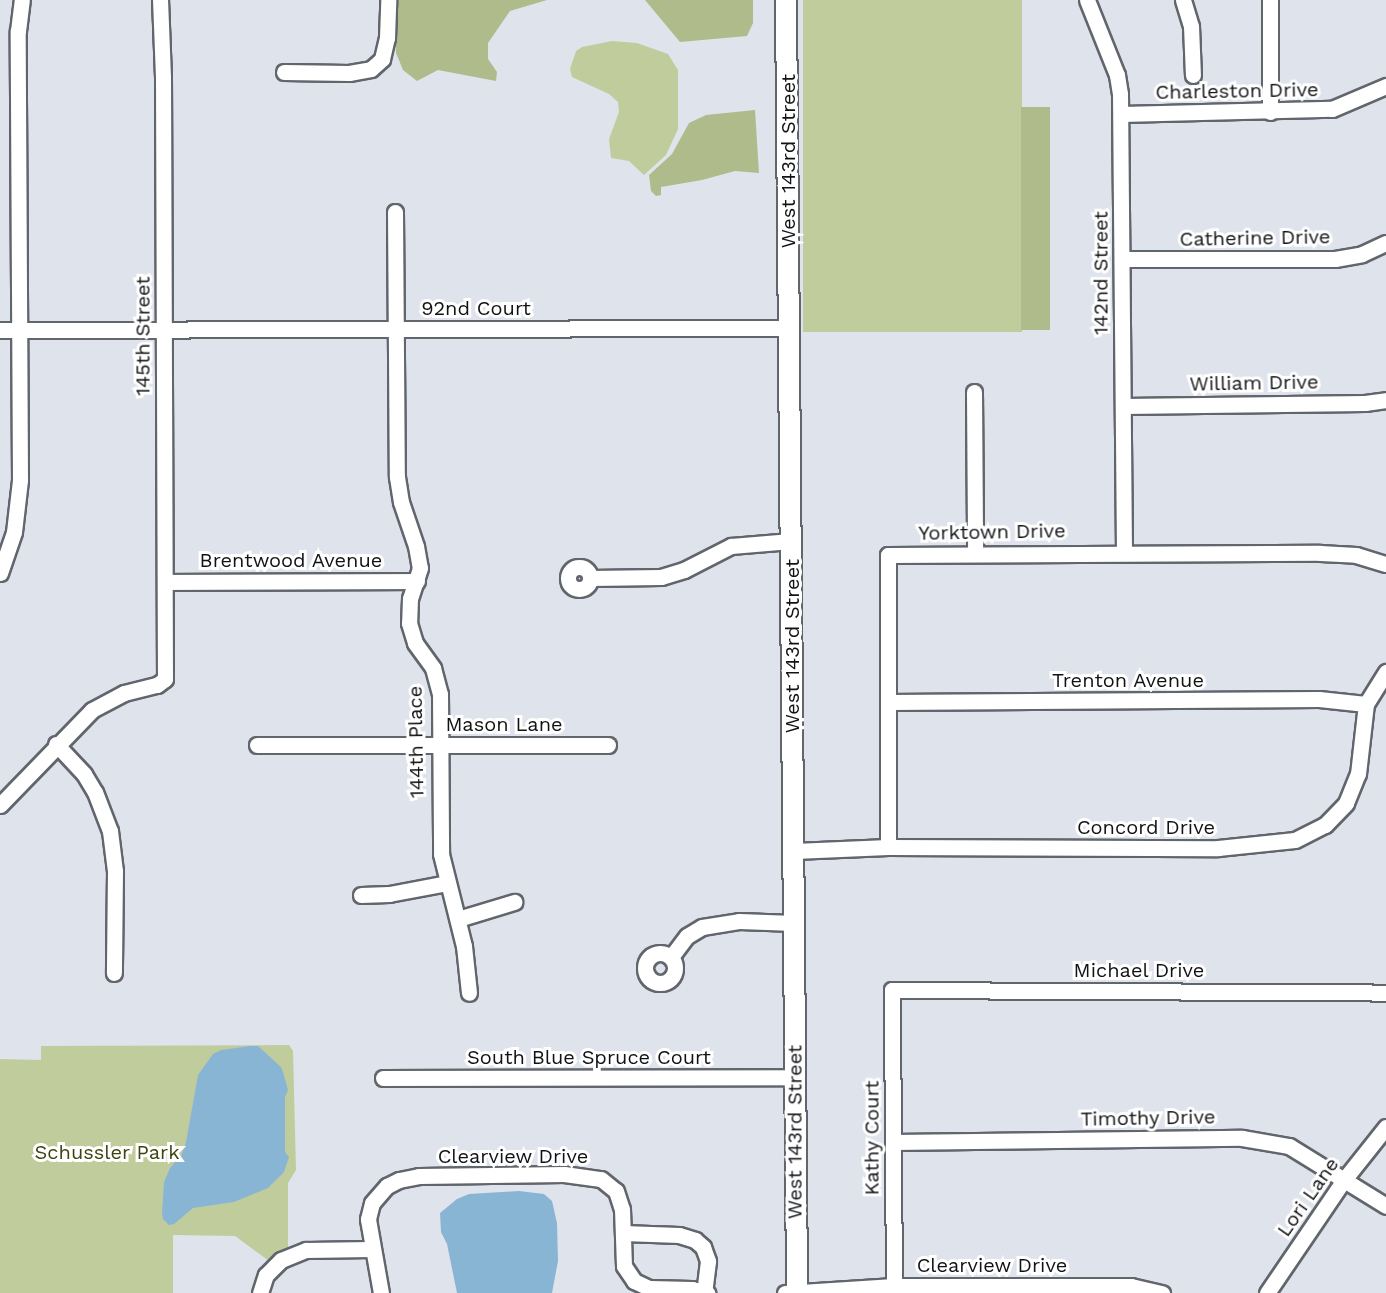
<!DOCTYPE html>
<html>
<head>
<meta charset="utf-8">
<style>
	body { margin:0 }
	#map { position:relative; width:1386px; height:1293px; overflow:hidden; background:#dfe3ec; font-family:"Work Sans",sans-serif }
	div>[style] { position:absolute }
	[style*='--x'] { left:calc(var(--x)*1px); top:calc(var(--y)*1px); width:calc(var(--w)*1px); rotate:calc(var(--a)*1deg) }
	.green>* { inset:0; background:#c1cc9c; transform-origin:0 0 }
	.forest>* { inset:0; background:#b0bb8b; transform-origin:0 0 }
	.water>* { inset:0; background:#89b5d5 }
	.roads { filter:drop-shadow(2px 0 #61656c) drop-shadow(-2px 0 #61656c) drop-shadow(0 2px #61656c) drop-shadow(0 -2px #61656c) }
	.minor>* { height:15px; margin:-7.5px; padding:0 7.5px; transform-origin:7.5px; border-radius:7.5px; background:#fff }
	.minor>.ring { margin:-7.5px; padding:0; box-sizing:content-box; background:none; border:15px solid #fff; border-radius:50% }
	.major>* { height:20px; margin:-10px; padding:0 10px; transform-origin:10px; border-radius:10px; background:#fff }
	span { translate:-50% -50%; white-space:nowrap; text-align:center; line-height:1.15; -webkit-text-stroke:6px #fff; paint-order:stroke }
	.street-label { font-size:20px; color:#111215 }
	.park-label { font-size:20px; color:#3c450e }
</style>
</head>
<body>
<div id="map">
	<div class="green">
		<div style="left:803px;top:0;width:219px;height:332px"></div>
		<div style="clip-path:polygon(612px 41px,637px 43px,668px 54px,678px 70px,678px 129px,666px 155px,644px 175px,629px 161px,611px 158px,609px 139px,619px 112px,618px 102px,609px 94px,572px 77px,570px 69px,576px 51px,582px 47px)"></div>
		<div style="clip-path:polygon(289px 1045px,293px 1051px,296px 1170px,288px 1183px,288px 1249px,269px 1261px,235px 1236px,173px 1235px,173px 1293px,0 1293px,0 1059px,41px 1060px,41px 1046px)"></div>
	</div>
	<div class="forest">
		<div style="clip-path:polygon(395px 0,547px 0,510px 11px,488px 43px,488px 59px,497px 72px,496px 81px,438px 70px,417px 81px,403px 70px,396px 53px)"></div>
		<div style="clip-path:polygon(645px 0,753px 0,753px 23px,747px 36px,680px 42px)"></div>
		<div style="left:1021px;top:107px;width:29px;height:223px"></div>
		<div style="clip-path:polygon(755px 110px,759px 173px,735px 171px,702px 180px,661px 187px,661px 195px,656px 196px,651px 191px,649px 175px,672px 154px,689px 123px,706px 115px)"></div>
	</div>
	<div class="water">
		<div style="clip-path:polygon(250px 1046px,258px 1046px,281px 1067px,284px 1075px,288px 1090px,285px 1097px,285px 1152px,289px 1157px,284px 1172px,268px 1188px,234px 1202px,193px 1208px,174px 1224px,169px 1225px,163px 1219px,162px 1213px,164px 1182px,170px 1168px,182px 1154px,186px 1142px,198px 1075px,213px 1054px,221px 1050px)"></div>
		<div style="clip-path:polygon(519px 1191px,544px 1194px,552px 1201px,557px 1223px,558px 1261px,552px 1293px,457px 1293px,447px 1244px,441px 1232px,440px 1213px,457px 1199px,469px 1194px)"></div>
	</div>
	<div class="roads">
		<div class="minor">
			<div style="--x:1087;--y:0;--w:81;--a:68.2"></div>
			<div style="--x:1117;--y:75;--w:19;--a:81"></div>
			<div style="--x:1120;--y:94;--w:458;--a:89.5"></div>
			<div style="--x:1183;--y:0;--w:27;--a:73"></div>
			<div style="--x:1191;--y:26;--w:49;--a:87.7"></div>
			<div style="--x:1270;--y:0;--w:112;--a:90"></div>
			<div style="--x:284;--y:72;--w:65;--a:0.9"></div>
			<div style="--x:349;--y:73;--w:22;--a:-10"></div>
			<div style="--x:371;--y:69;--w:15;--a:-42"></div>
			<div style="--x:382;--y:59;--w:22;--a:-77"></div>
			<div style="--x:387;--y:38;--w:38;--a:-88"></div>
			<div style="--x:1121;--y:114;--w:211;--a:-1.4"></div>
			<div style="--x:1332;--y:109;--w:59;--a:-23.1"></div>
			<div style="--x:395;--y:212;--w:265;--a:89.6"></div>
			<div style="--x:397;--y:477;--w:25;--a:81"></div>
			<div style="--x:401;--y:502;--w:46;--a:71.2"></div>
			<div style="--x:416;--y:546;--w:22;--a:80"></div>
			<div style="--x:420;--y:568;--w:32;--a:108"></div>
			<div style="--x:410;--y:598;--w:25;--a:92"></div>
			<div style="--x:409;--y:623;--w:21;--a:73"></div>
			<div style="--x:415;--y:643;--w:31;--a:54"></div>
			<div style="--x:433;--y:668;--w:27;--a:75"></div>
			<div style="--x:440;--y:694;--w:160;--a:89.6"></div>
			<div style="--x:441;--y:854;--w:95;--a:76"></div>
			<div style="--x:464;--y:946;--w:47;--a:83.9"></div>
			<div style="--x:1122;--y:259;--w:213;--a:0"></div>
			<div style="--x:1335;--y:259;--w:27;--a:-10"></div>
			<div style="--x:1362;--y:254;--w:26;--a:-25"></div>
			<div style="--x:0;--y:330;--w:789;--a:-0.15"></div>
			<div style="--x:974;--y:392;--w:162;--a:89.6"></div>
			<div style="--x:1123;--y:406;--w:242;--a:-0.7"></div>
			<div style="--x:1365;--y:403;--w:21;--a:-8"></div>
			<div class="ring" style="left:568px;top:567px;width:7px;height:7px"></div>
			<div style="--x:0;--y:573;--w:43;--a:-71.1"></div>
			<div style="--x:14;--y:532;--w:52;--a:-83.4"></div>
			<div style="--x:20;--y:480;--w:449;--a:-90.3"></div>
			<div style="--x:18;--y:31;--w:31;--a:-83"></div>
			<div style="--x:590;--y:578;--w:71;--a:-0.8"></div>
			<div style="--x:661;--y:577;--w:24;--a:-17"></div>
			<div style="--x:684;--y:570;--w:53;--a:-27.1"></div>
			<div style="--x:731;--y:546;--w:60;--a:-4.8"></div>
			<div style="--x:165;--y:582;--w:252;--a:-0.2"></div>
			<div style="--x:889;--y:702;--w:430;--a:-0.4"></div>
			<div style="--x:1319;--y:699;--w:47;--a:6.1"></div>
			<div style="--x:56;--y:744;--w:41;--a:47"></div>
			<div style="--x:84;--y:774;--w:21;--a:59"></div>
			<div style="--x:95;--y:792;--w:42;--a:69"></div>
			<div style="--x:110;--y:831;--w:40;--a:82.9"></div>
			<div style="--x:115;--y:871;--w:102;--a:90.6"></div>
			<div style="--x:257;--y:745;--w:351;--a:0"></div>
			<div style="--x:0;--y:805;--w:132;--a:-45.9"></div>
			<div style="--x:92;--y:710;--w:36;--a:-28"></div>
			<div style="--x:124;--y:693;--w:34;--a:-14"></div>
			<div style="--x:157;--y:685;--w:10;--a:-37"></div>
			<div style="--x:165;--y:679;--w:602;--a:-90.19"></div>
			<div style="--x:163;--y:77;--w:77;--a:-92.2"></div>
			<div style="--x:888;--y:847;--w:292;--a:-90"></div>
			<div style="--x:888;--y:555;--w:432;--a:-0.3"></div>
			<div style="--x:1320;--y:553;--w:36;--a:3"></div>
			<div style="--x:1356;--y:555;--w:31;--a:17"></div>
			<div style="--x:794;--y:851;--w:94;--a:-2.4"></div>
			<div style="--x:888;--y:847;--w:330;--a:0.2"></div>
			<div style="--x:1218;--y:848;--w:77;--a:-5.9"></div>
			<div style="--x:1295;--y:840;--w:34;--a:-27"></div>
			<div style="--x:1325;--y:825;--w:30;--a:-46"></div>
			<div style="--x:1346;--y:803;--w:31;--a:-68"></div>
			<div style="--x:1358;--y:774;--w:70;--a:-83.5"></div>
			<div style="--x:1366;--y:704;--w:38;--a:-58"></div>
			<div style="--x:361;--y:895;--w:28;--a:-2"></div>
			<div style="--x:389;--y:894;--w:60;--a:-10.6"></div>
			<div style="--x:458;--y:919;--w:59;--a:-16.9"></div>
			<div class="ring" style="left:645px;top:953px;width:15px;height:15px"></div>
			<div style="--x:671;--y:957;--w:26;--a:-53"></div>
			<div style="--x:687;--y:936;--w:17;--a:-31"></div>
			<div style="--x:702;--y:927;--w:37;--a:-9"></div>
			<div style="--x:739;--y:921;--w:55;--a:2.1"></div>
			<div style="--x:383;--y:1078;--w:412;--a:-0.1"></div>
			<div style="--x:893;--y:1142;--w:349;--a:-0.7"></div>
			<div style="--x:1242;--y:1138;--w:48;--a:9.7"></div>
			<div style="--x:1289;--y:1146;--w:114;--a:31.7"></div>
			<div style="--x:623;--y:1233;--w:56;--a:2"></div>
			<div style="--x:679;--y:1235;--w:17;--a:17"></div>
			<div style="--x:695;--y:1240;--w:11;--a:41"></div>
			<div style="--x:703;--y:1247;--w:15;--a:70"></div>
			<div style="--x:708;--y:1261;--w:31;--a:97"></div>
			<div style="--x:260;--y:1293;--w:19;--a:-72"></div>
			<div style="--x:266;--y:1275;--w:21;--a:-45"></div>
			<div style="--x:281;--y:1260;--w:27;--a:-22"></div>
			<div style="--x:306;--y:1250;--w:65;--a:-0.9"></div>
			<div style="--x:381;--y:1293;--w:75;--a:-100"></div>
			<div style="--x:368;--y:1219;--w:16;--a:-76"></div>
			<div style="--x:372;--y:1203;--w:23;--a:-49"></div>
			<div style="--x:387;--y:1186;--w:13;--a:-27"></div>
			<div style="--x:399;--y:1180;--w:20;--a:-11"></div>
			<div style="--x:419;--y:1176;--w:145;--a:-0.8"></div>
			<div style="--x:564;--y:1174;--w:37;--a:8"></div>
			<div style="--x:601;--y:1179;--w:19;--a:39"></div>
			<div style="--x:616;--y:1191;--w:19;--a:72"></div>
			<div style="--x:622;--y:1209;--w:57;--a:88"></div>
			<div style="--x:624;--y:1266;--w:18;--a:56"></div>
			<div style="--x:634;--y:1281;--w:17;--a:25"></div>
			<div style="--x:649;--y:1288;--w:43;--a:1.3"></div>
			<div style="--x:692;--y:1289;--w:16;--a:15"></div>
			<div style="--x:785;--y:1293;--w:109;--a:-3.7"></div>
			<div style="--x:894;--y:1286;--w:237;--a:0"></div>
			<div style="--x:1131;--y:1286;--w:32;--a:13"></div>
			<div style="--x:894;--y:1293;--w:303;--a:-90.4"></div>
			<div style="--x:892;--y:990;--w:494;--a:0.3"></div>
			<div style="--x:1267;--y:1293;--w:135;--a:-55.8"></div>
			<div style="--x:1343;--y:1181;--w:69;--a:-51.5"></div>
		</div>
		<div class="major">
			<div style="--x:786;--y:0;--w:1293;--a:89.51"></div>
		</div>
	</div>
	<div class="street-label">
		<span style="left:1237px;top:91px;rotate:-1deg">Charleston Drive</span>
		<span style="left:788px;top:161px;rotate:-90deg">West 143rd Street</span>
		<span style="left:1255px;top:238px;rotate:-1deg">Catherine Drive</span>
		<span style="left:1101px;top:273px;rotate:-90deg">142nd Street</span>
		<span style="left:476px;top:308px">92nd Court</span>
		<span style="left:143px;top:336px;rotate:-90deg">145th Street</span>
		<span style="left:1254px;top:383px;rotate:-1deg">William Drive</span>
		<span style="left:992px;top:532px;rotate:-1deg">Yorktown Drive</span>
		<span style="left:291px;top:560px">Brentwood Avenue</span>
		<span style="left:792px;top:646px;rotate:-90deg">West 143rd Street</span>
		<span style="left:1128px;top:680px">Trenton Avenue</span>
		<span style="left:504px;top:724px">Mason Lane</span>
		<span style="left:416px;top:742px;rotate:-91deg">144th Place</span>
		<span style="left:1146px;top:827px">Concord Drive</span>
		<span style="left:1139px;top:970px">Michael Drive</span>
		<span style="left:589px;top:1057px">South Blue Spruce Court</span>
		<span style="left:1148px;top:1118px;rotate:-1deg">Timothy Drive</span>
		<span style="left:795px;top:1132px;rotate:-90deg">West 143rd Street</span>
		<span style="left:872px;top:1138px;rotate:-90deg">Kathy Court</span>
		<span style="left:513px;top:1156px">Clearview Drive</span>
		<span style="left:1308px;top:1197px;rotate:-55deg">Lori Lane</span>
		<span style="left:992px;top:1265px">Clearview Drive</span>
	</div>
	<div class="park-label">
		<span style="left:107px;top:1152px">Schussler Park</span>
	</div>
</div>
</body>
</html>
